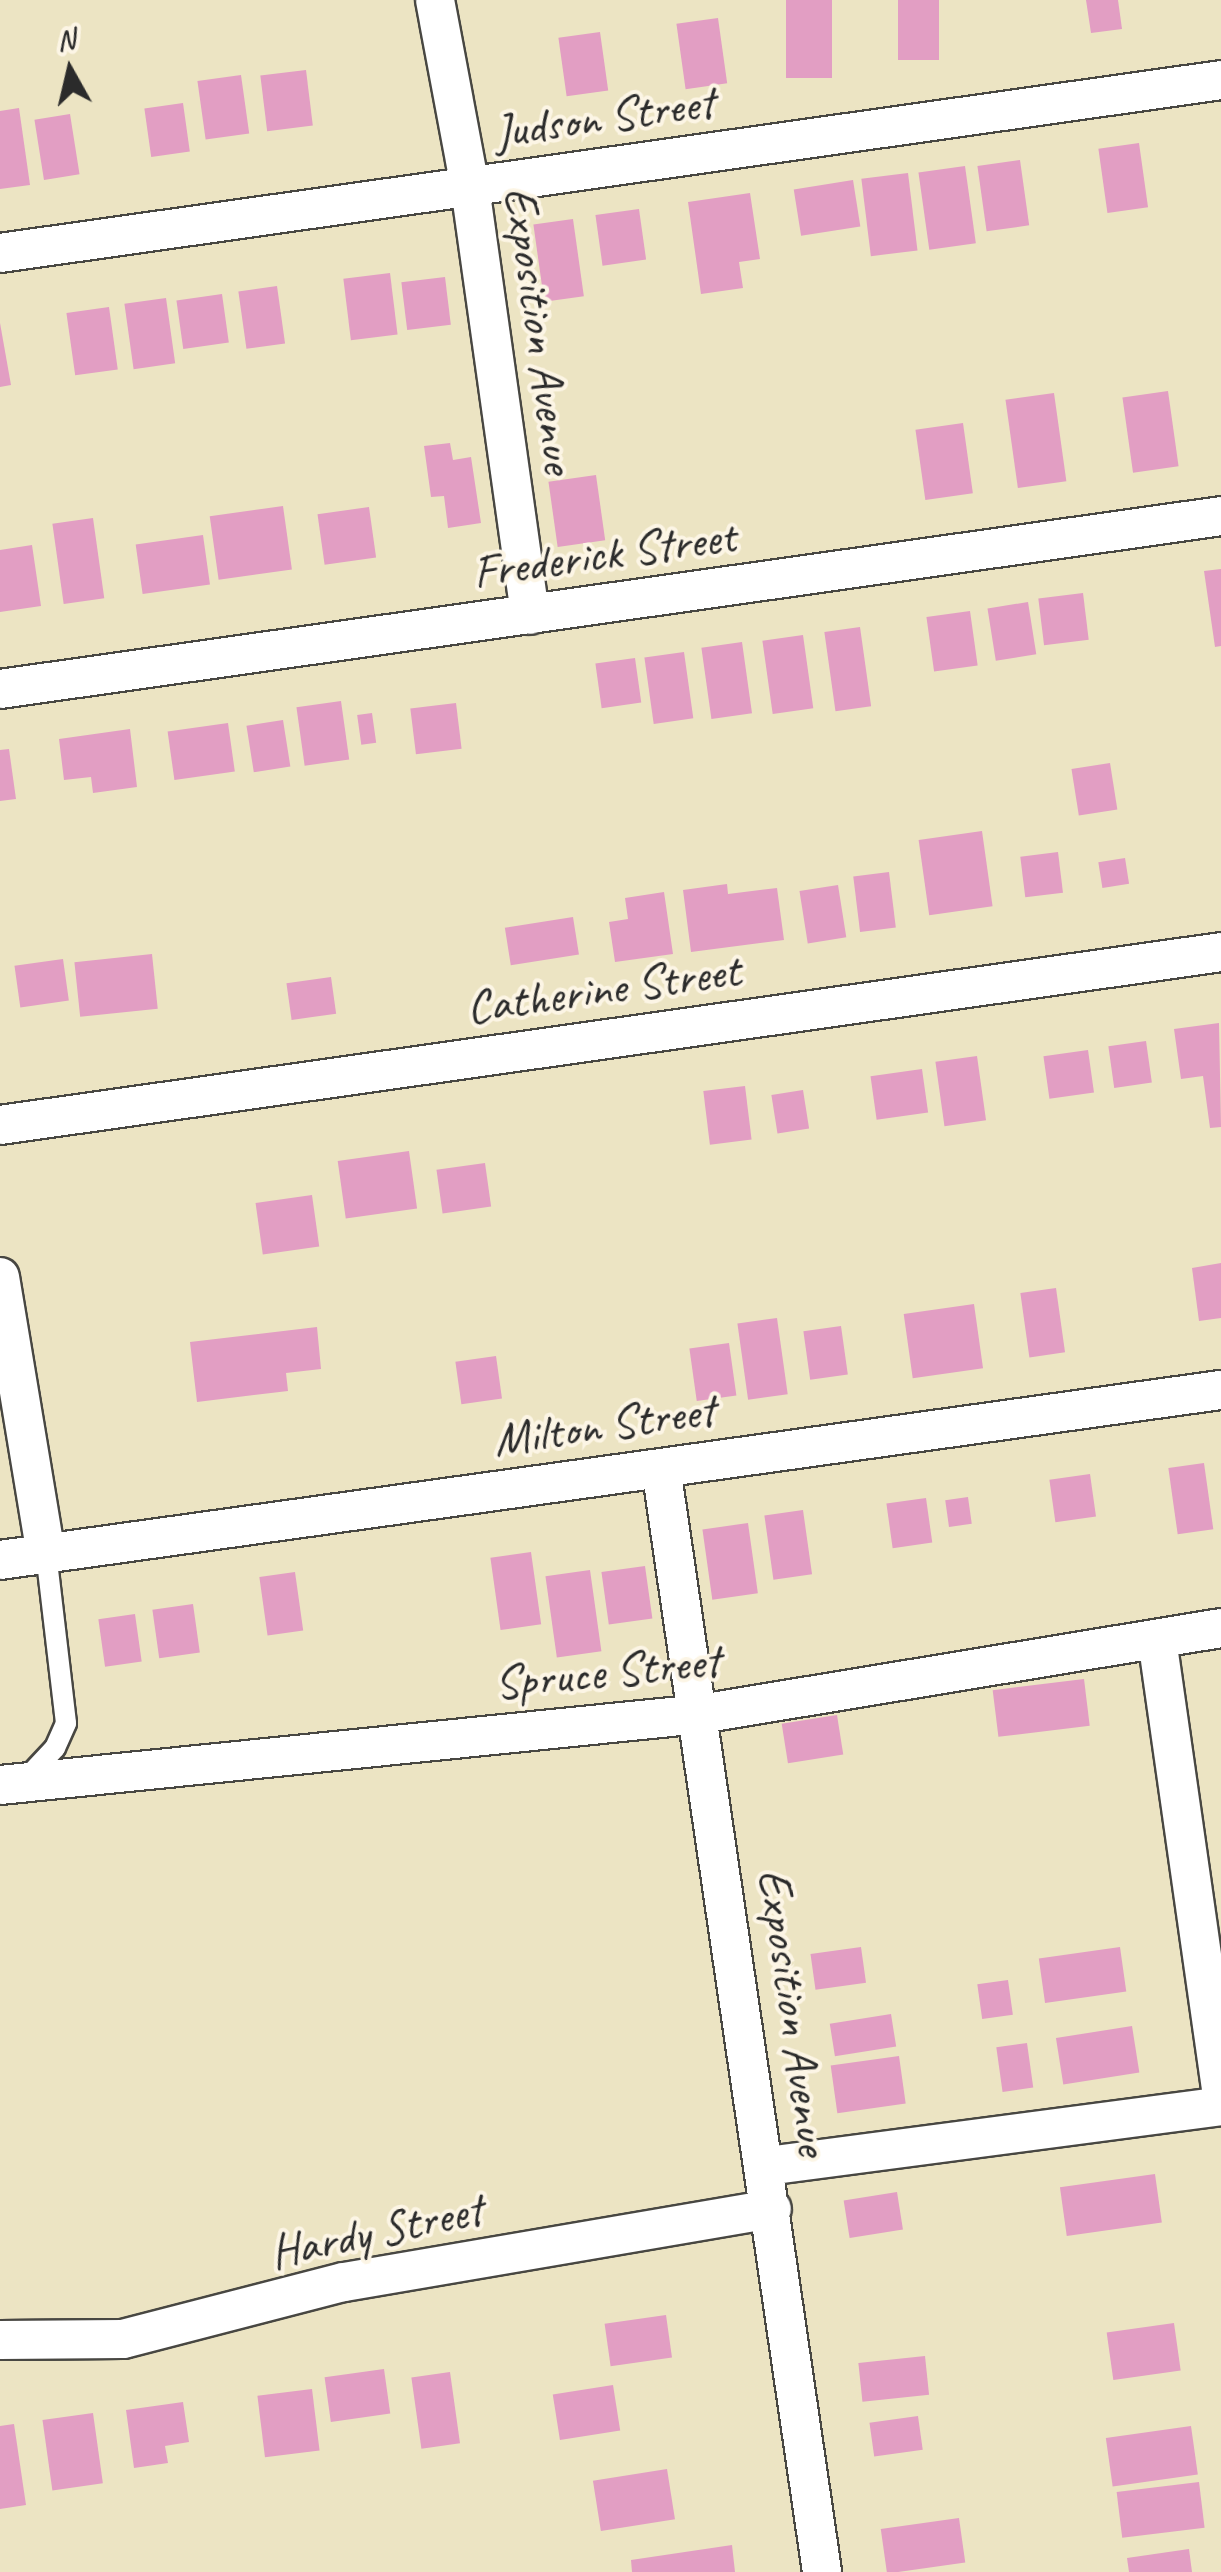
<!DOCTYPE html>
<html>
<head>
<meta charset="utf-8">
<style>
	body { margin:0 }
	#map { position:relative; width:1221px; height:2572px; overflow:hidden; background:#ece4c3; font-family:Caveat,sans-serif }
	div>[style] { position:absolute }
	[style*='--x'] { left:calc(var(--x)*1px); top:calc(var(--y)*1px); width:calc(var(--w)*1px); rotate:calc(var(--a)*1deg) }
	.building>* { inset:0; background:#e29ec3; transform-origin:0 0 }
	.roads { filter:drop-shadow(2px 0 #484742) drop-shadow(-2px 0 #484742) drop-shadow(0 2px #484742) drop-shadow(0 -2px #484742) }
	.lane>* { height:20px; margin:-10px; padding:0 10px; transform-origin:10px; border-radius:10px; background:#fff }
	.street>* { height:38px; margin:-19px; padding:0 19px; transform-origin:19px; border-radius:19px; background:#fff }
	span { translate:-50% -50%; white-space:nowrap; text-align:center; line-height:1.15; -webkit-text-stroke:8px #fcf5e5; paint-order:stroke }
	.street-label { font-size:48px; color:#2b2b2b }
	.north { position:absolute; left:20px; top:20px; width:100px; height:100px; -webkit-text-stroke:8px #fcf5e5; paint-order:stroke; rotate:352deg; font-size:28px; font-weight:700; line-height:40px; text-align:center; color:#2b2b2b }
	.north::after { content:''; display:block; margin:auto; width:35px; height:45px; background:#2b2b2b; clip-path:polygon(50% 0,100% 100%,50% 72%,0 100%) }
</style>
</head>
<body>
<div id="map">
	<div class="building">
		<div style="left:786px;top:0;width:46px;height:78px"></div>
		<div style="left:898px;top:0;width:41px;height:60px"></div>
		<div style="clip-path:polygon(1086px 0,1118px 0,1122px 29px,1091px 33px)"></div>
		<div style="left:718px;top:18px;width:66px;height:42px;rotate:82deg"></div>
		<div style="left:600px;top:32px;width:59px;height:42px;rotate:82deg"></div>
		<div style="left:306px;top:70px;width:56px;height:46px;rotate:83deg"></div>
		<div style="left:241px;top:75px;width:59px;height:44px;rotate:82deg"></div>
		<div style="left:183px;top:103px;width:49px;height:39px;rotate:82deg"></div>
		<div style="clip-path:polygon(19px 108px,30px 185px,0 189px,0 111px)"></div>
		<div style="left:70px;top:114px;width:61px;height:36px;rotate:81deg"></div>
		<div style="left:1139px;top:143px;width:65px;height:41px;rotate:82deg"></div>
		<div style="left:1020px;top:160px;width:66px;height:43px;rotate:82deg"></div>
		<div style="left:965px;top:166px;width:78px;height:47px;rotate:82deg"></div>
		<div style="left:908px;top:173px;width:78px;height:47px;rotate:83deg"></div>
		<div style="left:853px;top:180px;width:47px;height:60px;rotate:81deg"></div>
		<div style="clip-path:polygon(750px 193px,760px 259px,739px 262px,743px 288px,701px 294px,688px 202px)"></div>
		<div style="left:639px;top:209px;width:51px;height:44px;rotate:82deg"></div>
		<div style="left:573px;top:219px;width:78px;height:40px;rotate:82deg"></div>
		<div style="left:390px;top:273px;width:62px;height:47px;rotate:83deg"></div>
		<div style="left:445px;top:277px;width:48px;height:44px;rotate:83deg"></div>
		<div style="left:277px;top:286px;width:58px;height:39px;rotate:82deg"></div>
		<div style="left:222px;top:294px;width:49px;height:46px;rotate:82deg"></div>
		<div style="left:166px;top:298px;width:66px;height:42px;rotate:82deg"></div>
		<div style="left:109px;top:307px;width:63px;height:43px;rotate:82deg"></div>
		<div style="clip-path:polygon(0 323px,11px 385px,0 387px)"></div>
		<div style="left:1168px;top:391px;width:76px;height:46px;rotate:82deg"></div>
		<div style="left:1054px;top:393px;width:89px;height:49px;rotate:82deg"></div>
		<div style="left:963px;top:423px;width:71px;height:48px;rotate:82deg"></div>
		<div style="clip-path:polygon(450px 443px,453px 460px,471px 457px,481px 523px,448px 528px,444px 496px,431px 497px,424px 446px)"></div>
		<div style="left:596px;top:475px;width:66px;height:48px;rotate:82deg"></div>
		<div style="left:283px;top:506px;width:64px;height:74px;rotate:82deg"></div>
		<div style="left:369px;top:507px;width:51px;height:52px;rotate:82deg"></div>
		<div style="left:93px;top:518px;width:81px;height:41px;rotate:82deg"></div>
		<div style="left:203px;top:535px;width:50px;height:68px;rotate:82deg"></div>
		<div style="clip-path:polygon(32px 545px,41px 606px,0 612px,0 550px)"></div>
		<div style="clip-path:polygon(1221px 569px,1221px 646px,1215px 647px,1204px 571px)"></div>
		<div style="left:1083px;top:593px;width:47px;height:45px;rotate:83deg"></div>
		<div style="left:1028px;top:602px;width:53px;height:41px;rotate:81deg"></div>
		<div style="left:970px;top:611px;width:55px;height:44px;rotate:82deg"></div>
		<div style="left:860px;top:627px;width:80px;height:36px;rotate:82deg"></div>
		<div style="left:803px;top:635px;width:74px;height:41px;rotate:82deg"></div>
		<div style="left:742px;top:642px;width:72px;height:41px;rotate:82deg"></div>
		<div style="left:684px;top:652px;width:67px;height:40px;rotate:82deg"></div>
		<div style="left:635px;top:658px;width:45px;height:40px;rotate:82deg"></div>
		<div style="left:341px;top:701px;width:59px;height:45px;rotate:82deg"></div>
		<div style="left:456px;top:703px;width:46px;height:46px;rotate:83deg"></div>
		<div style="left:372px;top:713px;width:30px;height:15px;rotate:82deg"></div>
		<div style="left:283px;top:720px;width:47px;height:37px;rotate:81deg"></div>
		<div style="left:228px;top:723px;width:49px;height:61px;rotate:82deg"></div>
		<div style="clip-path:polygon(130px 729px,137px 787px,93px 793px,91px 777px,64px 780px,59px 739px)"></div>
		<div style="clip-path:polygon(9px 749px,16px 799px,0 801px,0 750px)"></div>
		<div style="left:1110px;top:763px;width:47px;height:39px;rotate:81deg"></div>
		<div style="left:982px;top:831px;width:76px;height:64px;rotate:82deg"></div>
		<div style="left:1058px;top:852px;width:41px;height:38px;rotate:83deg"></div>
		<div style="left:1125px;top:858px;width:26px;height:27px;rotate:81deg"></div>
		<div style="left:889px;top:872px;width:56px;height:36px;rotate:83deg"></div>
		<div style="clip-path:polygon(727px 884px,728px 894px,777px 888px,784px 940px,691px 952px,683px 890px)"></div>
		<div style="left:838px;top:885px;width:53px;height:39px;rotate:81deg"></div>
		<div style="clip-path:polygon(664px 892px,673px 954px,615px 962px,609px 922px,628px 919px,625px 898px)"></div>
		<div style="left:573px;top:917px;width:38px;height:69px;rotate:81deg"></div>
		<div style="left:152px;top:954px;width:55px;height:78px;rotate:84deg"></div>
		<div style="left:63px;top:959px;width:42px;height:49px;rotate:82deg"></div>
		<div style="left:331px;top:977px;width:37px;height:45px;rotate:82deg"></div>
		<div style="clip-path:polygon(1219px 1023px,1221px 1127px,1210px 1128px,1203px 1076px,1181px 1079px,1174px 1029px)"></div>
		<div style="left:1146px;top:1041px;width:42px;height:38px;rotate:82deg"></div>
		<div style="left:1088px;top:1050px;width:43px;height:45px;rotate:82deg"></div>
		<div style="left:977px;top:1056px;width:65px;height:42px;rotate:82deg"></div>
		<div style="left:922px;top:1069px;width:44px;height:52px;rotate:82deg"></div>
		<div style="left:745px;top:1086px;width:54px;height:42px;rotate:83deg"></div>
		<div style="left:803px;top:1090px;width:39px;height:32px;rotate:81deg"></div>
		<div style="left:409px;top:1151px;width:58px;height:72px;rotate:82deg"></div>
		<div style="left:485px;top:1163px;width:44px;height:49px;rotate:82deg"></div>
		<div style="left:312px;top:1195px;width:52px;height:57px;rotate:82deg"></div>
		<div style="clip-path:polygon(1221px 1263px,1221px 1318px,1199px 1321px,1192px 1268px)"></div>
		<div style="left:1056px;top:1288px;width:65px;height:36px;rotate:82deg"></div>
		<div style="left:974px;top:1304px;width:65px;height:71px;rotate:82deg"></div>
		<div style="left:777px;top:1318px;width:77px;height:40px;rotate:82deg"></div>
		<div style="left:841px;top:1326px;width:49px;height:38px;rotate:82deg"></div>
		<div style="clip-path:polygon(317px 1327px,321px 1369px,286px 1373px,288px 1391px,197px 1402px,190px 1342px)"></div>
		<div style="left:729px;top:1343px;width:53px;height:40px;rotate:82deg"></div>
		<div style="left:496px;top:1356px;width:43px;height:41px;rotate:82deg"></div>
		<div style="left:1204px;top:1463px;width:67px;height:36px;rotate:82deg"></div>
		<div style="left:1090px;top:1474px;width:43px;height:41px;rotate:82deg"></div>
		<div style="left:968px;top:1497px;width:27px;height:23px;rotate:82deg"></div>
		<div style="left:926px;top:1498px;width:45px;height:40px;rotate:82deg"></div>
		<div style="left:803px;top:1510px;width:65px;height:39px;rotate:82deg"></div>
		<div style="left:748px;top:1523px;width:71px;height:46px;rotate:82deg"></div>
		<div style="left:531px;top:1552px;width:73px;height:41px;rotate:82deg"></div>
		<div style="left:645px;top:1566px;width:53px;height:44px;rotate:82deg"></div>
		<div style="left:590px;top:1570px;width:82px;height:45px;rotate:82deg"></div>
		<div style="left:295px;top:1572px;width:59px;height:36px;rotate:82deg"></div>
		<div style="left:193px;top:1604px;width:49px;height:41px;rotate:82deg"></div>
		<div style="left:135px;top:1614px;width:48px;height:37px;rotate:82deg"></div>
		<div style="left:1084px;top:1679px;width:47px;height:92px;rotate:83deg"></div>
		<div style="left:837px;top:1715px;width:40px;height:56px;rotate:81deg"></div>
		<div style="left:861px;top:1947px;width:36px;height:51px;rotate:82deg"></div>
		<div style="left:1120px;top:1947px;width:45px;height:82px;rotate:82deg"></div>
		<div style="left:1008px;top:1980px;width:35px;height:31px;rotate:82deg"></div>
		<div style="left:891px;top:2014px;width:33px;height:62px;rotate:81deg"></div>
		<div style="left:1132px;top:2026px;width:47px;height:77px;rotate:81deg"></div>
		<div style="left:1027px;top:2043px;width:45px;height:31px;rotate:82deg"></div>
		<div style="left:899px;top:2056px;width:48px;height:69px;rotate:82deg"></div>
		<div style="left:1155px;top:2174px;width:49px;height:96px;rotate:82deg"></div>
		<div style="left:897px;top:2192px;width:38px;height:54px;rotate:81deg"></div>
		<div style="left:666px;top:2315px;width:43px;height:62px;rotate:82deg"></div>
		<div style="left:1174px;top:2323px;width:48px;height:68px;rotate:82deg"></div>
		<div style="left:925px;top:2356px;width:39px;height:67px;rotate:84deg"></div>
		<div style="left:384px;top:2369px;width:45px;height:60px;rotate:82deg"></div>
		<div style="left:450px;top:2372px;width:72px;height:39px;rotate:82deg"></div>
		<div style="left:613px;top:2385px;width:46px;height:61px;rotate:81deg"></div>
		<div style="left:312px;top:2389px;width:62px;height:55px;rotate:83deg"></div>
		<div style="clip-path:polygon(183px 2402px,189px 2442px,165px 2446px,168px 2463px,134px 2468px,126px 2410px)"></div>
		<div style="left:93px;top:2413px;width:71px;height:51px;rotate:82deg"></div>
		<div style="left:918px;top:2416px;width:34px;height:49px;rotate:82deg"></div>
		<div style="clip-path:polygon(14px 2424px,26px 2505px,0 2509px,0 2426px)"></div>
		<div style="left:1191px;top:2426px;width:49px;height:86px;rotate:82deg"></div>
		<div style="left:667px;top:2469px;width:51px;height:75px;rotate:81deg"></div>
		<div style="left:1199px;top:2482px;width:46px;height:83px;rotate:83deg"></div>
		<div style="left:959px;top:2518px;width:45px;height:79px;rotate:82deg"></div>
		<div style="clip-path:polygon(732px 2545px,735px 2572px,632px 2572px,631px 2560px)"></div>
		<div style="clip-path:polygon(1189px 2549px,1192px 2572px,1129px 2572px,1127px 2558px)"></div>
	</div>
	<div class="roads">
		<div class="lane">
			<div style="--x:24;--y:1781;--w:45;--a:-46.8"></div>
			<div style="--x:55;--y:1748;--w:27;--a:-66"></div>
			<div style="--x:66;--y:1723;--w:170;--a:-96.7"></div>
		</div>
		<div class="street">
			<div style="--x:435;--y:0;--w:190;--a:79.4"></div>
			<div style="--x:470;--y:187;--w:432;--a:82"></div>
			<div style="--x:0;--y:253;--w:1233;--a:-8.06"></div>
			<div style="--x:0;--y:689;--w:1233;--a:-8.06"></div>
			<div style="--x:0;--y:1125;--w:1233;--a:-8.06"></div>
			<div style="--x:0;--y:1277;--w:281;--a:80.6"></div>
			<div style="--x:661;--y:1468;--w:1116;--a:81.7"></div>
			<div style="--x:0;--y:1560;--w:1233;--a:-7.93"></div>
			<div style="--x:1157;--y:1639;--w:454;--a:81.9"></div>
			<div style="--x:0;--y:1785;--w:704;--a:-5.79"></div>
			<div style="--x:700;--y:1714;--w:528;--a:-9.37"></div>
			<div style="--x:767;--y:2166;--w:458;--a:-7.5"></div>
			<div style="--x:0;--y:2340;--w:123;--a:-0.5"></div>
			<div style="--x:123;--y:2339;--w:228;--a:-14.5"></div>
			<div style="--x:344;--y:2282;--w:434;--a:-9.7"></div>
		</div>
	</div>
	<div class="street-label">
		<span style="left:604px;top:117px;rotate:-8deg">Judson Street</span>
		<span style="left:540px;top:330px;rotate:82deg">Exposition Avenue</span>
		<span style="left:604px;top:554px;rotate:-8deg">Frederick Street</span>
		<span style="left:603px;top:989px;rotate:-8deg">Catherine Street</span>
		<span style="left:604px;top:1425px;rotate:-8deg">Milton Street</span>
		<span style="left:607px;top:1672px;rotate:-6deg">Spruce Street</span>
		<span style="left:794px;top:2012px;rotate:82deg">Exposition Avenue</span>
		<span style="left:376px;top:2231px;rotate:-12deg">Hardy Street</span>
	</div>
	<div class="north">N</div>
</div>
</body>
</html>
